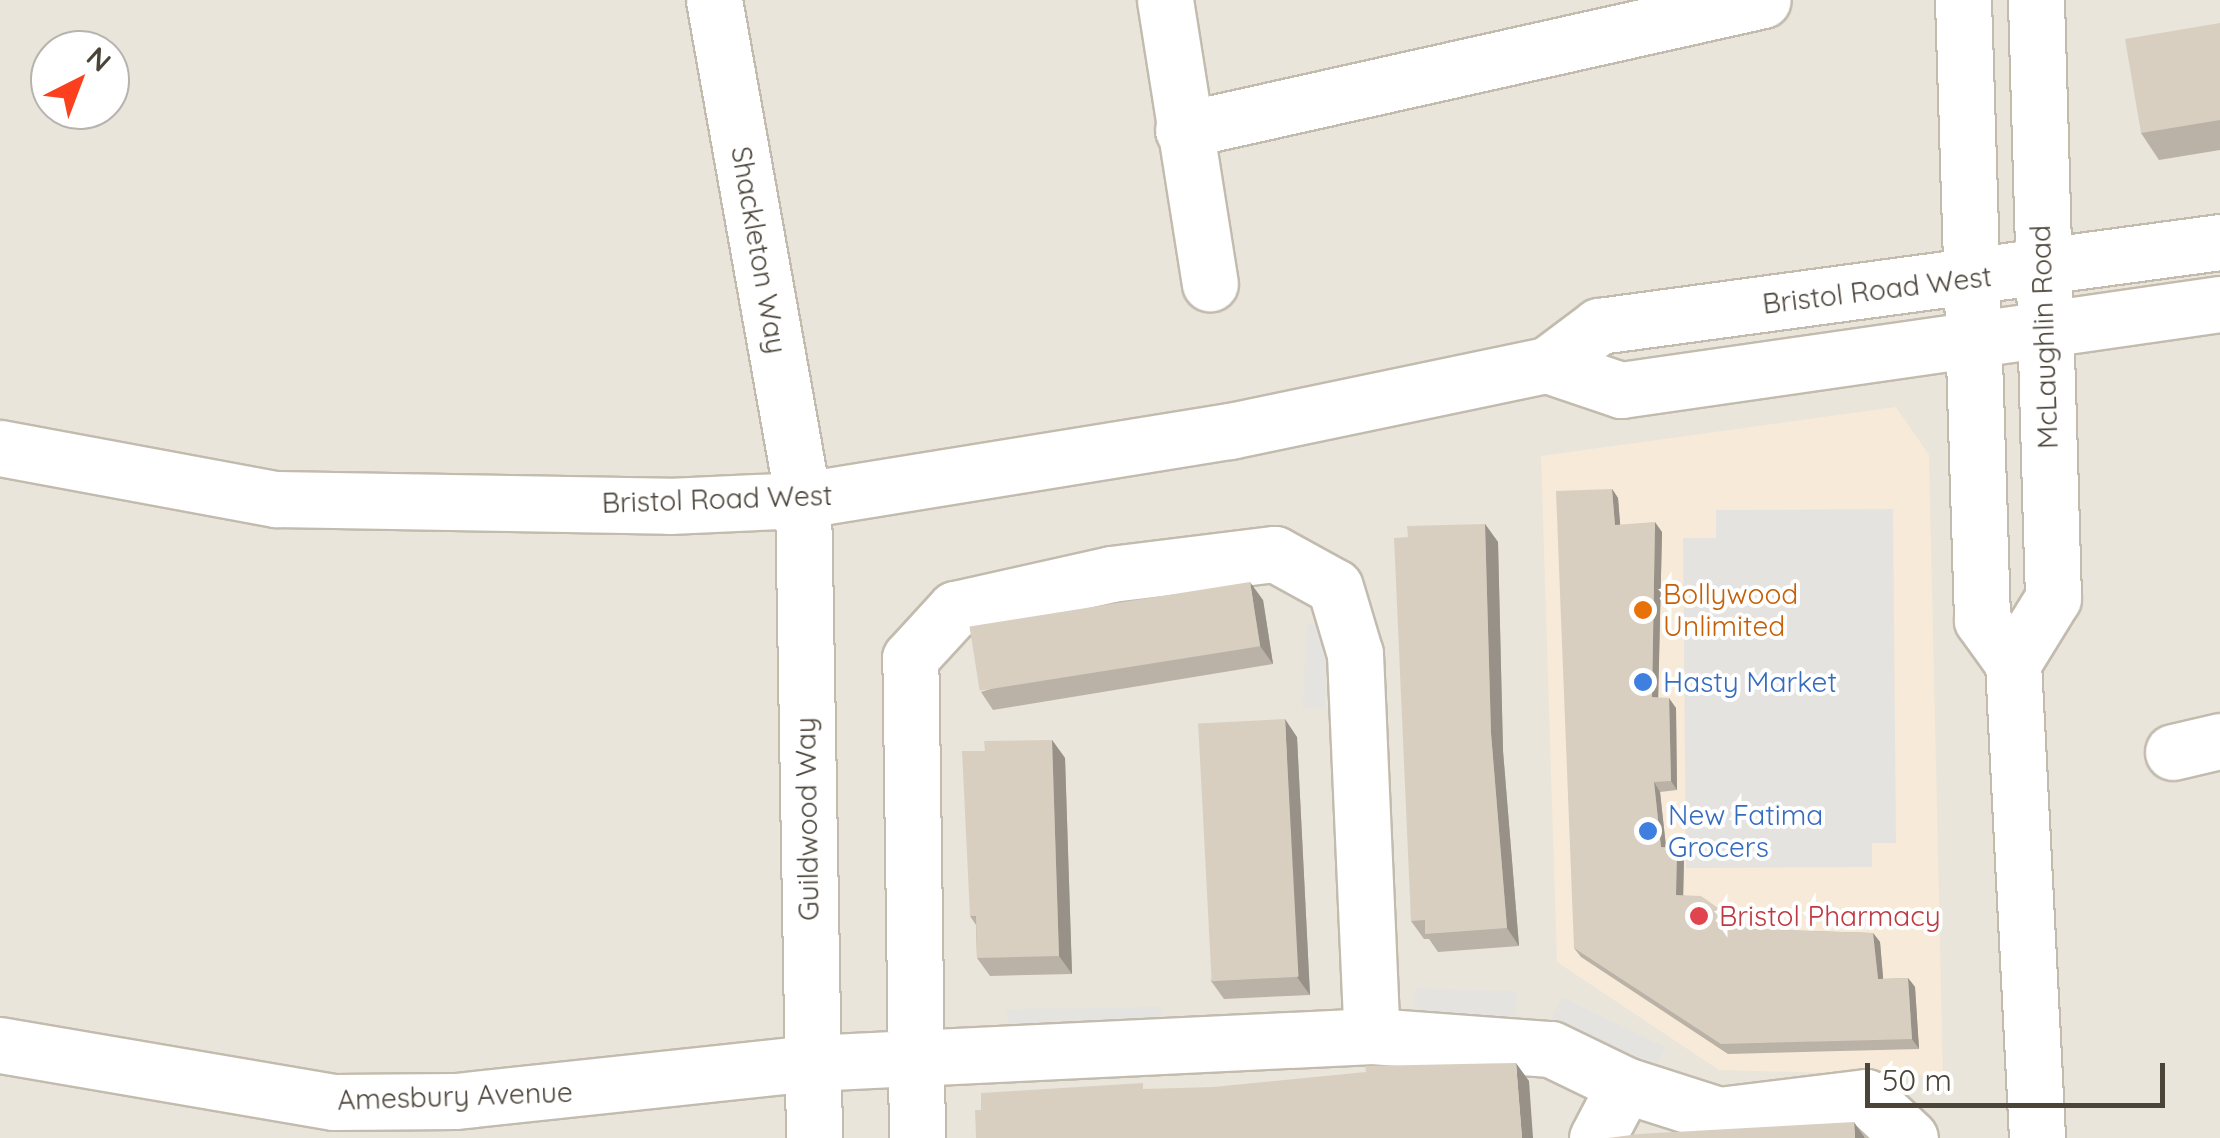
<!DOCTYPE html>
<html>
<head>
<meta charset="utf-8">
<style>
	body { margin:0 }
	#map { position:relative; width:2220px; height:1138px; overflow:hidden; background:#f6f3ec; font-family:Quicksand,sans-serif }
	div>[style] { position:absolute }
	[style*='--x'] { left:calc(var(--x)*1px); top:calc(var(--y)*1px); width:calc(var(--w)*1px); rotate:calc(var(--a)*1deg) }
	.residential>* { inset:0; background:#eae5da }
	.commercial>* { inset:0; background:#f7ead8 }
	.parking>* { inset:0; background:#e5e3e0; transform-origin:0 0 }
	.roads { filter:drop-shadow(2px 0 #c2bbae) drop-shadow(-2px 0 #c2bbae) drop-shadow(0 2px #c2bbae) drop-shadow(0 -2px #c2bbae) }
	.minor>* { height:55px; margin:-27.5px; padding:0 27.5px; transform-origin:27.5px; border-radius:27.5px; background:#fff }
	.wall>* { inset:0; background:#bab2a6 }
	.shaded-wall>* { inset:0; background:#979187 }
	.building>* { inset:0; background:#d8cfc1; transform-origin:0 0 }
	.dots>* { width:28px; height:28px; translate:-50% -50%; box-sizing:border-box; border:5px solid #fff; border-radius:50% }
	span { translate:-50% -50%; white-space:nowrap; text-align:center; line-height:1.15; -webkit-text-stroke:8px #fff; paint-order:stroke }
	.street-label { font-size:28px; color:#4b4439 }
	.food-label { font-size:28px; color:#c56008 }
	.left { translate:0 -50%; text-align:left }
	.shop-label { font-size:28px; color:#366cbe }
	.health-label { font-size:28px; color:#be3a42 }
	.north { position:absolute; left:30px; top:30px; width:100px; height:100px; box-sizing:border-box; background:#fff; border:2px solid #b7b4b0; border-radius:50%; rotate:42deg; font-size:28px; font-weight:700; line-height:40px; text-align:center; color:#4b4439 }
	.north::after { content:''; display:block; margin:auto; width:35px; height:45px; background:#fc3f1d; clip-path:polygon(50% 0,100% 100%,50% 72%,0 100%) }
	.scale { position:absolute; left:1865px; top:1063px; width:300px; height:45px; box-sizing:border-box; border:5px solid #4b4439; border-top:0; padding-left:12px; font-size:30px; line-height:35px; white-space:nowrap; color:#4b4439; -webkit-text-stroke:8px #fff; paint-order:stroke }
</style>
</head>
<body>
<div id="map">
	<div class="residential">
		<div style="clip-path:polygon(evenodd,0 0,2220px 0,2220px 1138px,0 1138px,0 0,50px 50px,110px 50px,110px 110px,50px 110px,50px 50px)"></div>
	</div>
	<div class="commercial">
		<div style="clip-path:polygon(1896px 407px,1929px 455px,1943px 1076px,1719px 1070px,1557px 962px,1541px 456px)"></div>
	</div>
	<div class="parking">
		<div style="clip-path:polygon(1893px 509px,1896px 843px,1872px 843px,1872px 867px,1686px 868px,1683px 538px,1716px 538px,1716px 510px)"></div>
		<div style="left:1307px;top:623px;width:22px;height:85px;rotate:3deg"></div>
		<div style="left:1415px;top:988px;width:102px;height:25px;rotate:2deg"></div>
		<div style="left:1562px;top:997px;width:115px;height:30px;rotate:26deg"></div>
		<div style="clip-path:polygon(1161px 1007px,1161px 1035px,1010px 1033px,1006px 1009px)"></div>
	</div>
	<div class="roads">
		<div class="minor">
			<div style="--x:714;--y:0;--w:508;--a:79.91"></div>
			<div style="--x:803;--y:500;--w:638;--a:89.01"></div>
			<div style="--x:1165;--y:0;--w:287;--a:81"></div>
			<div style="--x:1963;--y:0;--w:620;--a:88.24"></div>
			<div style="--x:1982;--y:620;--w:53;--a:54.2"></div>
			<div style="--x:2013;--y:663;--w:476;--a:87.1"></div>
			<div style="--x:1183;--y:130;--w:594;--a:-12.63"></div>
			<div style="--x:1547;--y:365;--w:78;--a:18.7"></div>
			<div style="--x:1621;--y:390;--w:605;--a:-8.17"></div>
			<div style="--x:0;--y:448;--w:281;--a:10.5"></div>
			<div style="--x:276;--y:499;--w:393;--a:1"></div>
			<div style="--x:669;--y:506;--w:134;--a:-2.6"></div>
			<div style="--x:803;--y:500;--w:433;--a:-9.2"></div>
			<div style="--x:1230;--y:431;--w:324;--a:-11.8"></div>
			<div style="--x:1547;--y:365;--w:65;--a:-36.9"></div>
			<div style="--x:1599;--y:326;--w:627;--a:-7.7"></div>
			<div style="--x:2013;--y:663;--w:76;--a:-58.4"></div>
			<div style="--x:2053;--y:598;--w:598;--a:-91.63"></div>
			<div style="--x:2173;--y:752;--w:48;--a:-13.2"></div>
			<div style="--x:0;--y:1045;--w:339;--a:9.7"></div>
			<div style="--x:334;--y:1102;--w:122;--a:-0.5"></div>
			<div style="--x:456;--y:1101;--w:356;--a:-6.1"></div>
			<div style="--x:810;--y:1063;--w:563;--a:-2.75"></div>
			<div style="--x:1372;--y:1036;--w:179;--a:4.2"></div>
			<div style="--x:1551;--y:1049;--w:82;--a:25.9"></div>
			<div style="--x:1625;--y:1085;--w:99;--a:17.7"></div>
			<div style="--x:1719;--y:1115;--w:148;--a:-7"></div>
			<div style="--x:1866;--y:1097;--w:60;--a:43"></div>
			<div style="--x:917;--y:1138;--w:480;--a:-90.8"></div>
			<div style="--x:910;--y:658;--w:67;--a:-47.4"></div>
			<div style="--x:955;--y:609;--w:160;--a:-12.6"></div>
			<div style="--x:1111;--y:574;--w:165;--a:-7"></div>
			<div style="--x:1275;--y:554;--w:68;--a:28.8"></div>
			<div style="--x:1335;--y:587;--w:70;--a:73.4"></div>
			<div style="--x:1355;--y:654;--w:382;--a:87.5"></div>
			<div style="--x:1597;--y:1138;--w:60;--a:-62.2"></div>
		</div>
	</div>
	<div class="wall">
		<div style="clip-path:polygon(2220px 23px,2220px 150px,2159px 160px,2141px 133px)"></div>
		<div style="clip-path:polygon(1612px 489px,1618px 498px,1620px 525px,1662px 532px,1658px 698px,1676px 708px,1677px 790px,1660px 792px,1666px 847px,1684px 858px,1683px 895px,1748px 929px,1873px 933px,1880px 942px,1883px 979px,1908px 978px,1915px 987px,1919px 1049px,1728px 1054px,1581px 957px,1574px 948px)"></div>
		<div style="clip-path:polygon(1485px 524px,1498px 542px,1503px 751px,1519px 946px,1438px 952px,1429px 939px,1424px 939px,1411px 921px,1408px 537px)"></div>
		<div style="clip-path:polygon(1263px 600px,1273px 664px,993px 710px,981px 692px)"></div>
		<div style="clip-path:polygon(1297px 737px,1310px 995px,1224px 999px,1211px 981px)"></div>
		<div style="clip-path:polygon(1052px 740px,1065px 758px,1072px 974px,990px 976px,977px 958px,976px 925px,970px 916px,985px 751px)"></div>
	</div>
	<div class="shaded-wall">
		<div style="clip-path:polygon(1612px 489px,1618px 498px,1621px 535px,1615px 525px)"></div>
		<div style="clip-path:polygon(1655px 522px,1662px 532px,1658px 707px,1652px 697px)"></div>
		<div style="clip-path:polygon(1485px 524px,1498px 542px,1503px 751px,1519px 946px,1507px 928px,1491px 733px)"></div>
		<div style="clip-path:polygon(1250px 582px,1263px 600px,1273px 664px,1260px 646px)"></div>
		<div style="clip-path:polygon(1669px 698px,1676px 708px,1677px 790px,1671px 781px)"></div>
		<div style="clip-path:polygon(1285px 719px,1297px 737px,1310px 995px,1297px 977px)"></div>
		<div style="clip-path:polygon(1052px 740px,1065px 758px,1072px 974px,1059px 956px)"></div>
		<div style="clip-path:polygon(1654px 782px,1660px 792px,1667px 856px,1661px 847px)"></div>
		<div style="clip-path:polygon(1677px 848px,1684px 858px,1683px 904px,1676px 895px)"></div>
		<div style="clip-path:polygon(1873px 933px,1880px 942px,1884px 988px,1878px 979px)"></div>
		<div style="clip-path:polygon(1908px 978px,1915px 987px,1919px 1049px,1912px 1039px)"></div>
		<div style="clip-path:polygon(1516px 1063px,1529px 1081px,1533px 1138px,1522px 1138px)"></div>
		<div style="clip-path:polygon(1854px 1122px,1865px 1138px,1855px 1138px)"></div>
	</div>
	<div class="building">
		<div style="clip-path:polygon(2220px 23px,2220px 120px,2141px 133px,2125px 39px)"></div>
		<div style="clip-path:polygon(1612px 489px,1615px 525px,1655px 522px,1652px 697px,1669px 698px,1671px 781px,1654px 782px,1661px 847px,1677px 848px,1676px 895px,1701px 896px,1748px 929px,1873px 933px,1878px 979px,1908px 978px,1912px 1039px,1721px 1044px,1574px 948px,1556px 491px)"></div>
		<div style="clip-path:polygon(1485px 524px,1491px 733px,1507px 928px,1425px 934px,1425px 920px,1411px 921px,1394px 538px,1408px 537px,1407px 526px)"></div>
		<div style="left:1250px;top:582px;width:65px;height:284px;rotate:81deg"></div>
		<div style="left:1285px;top:719px;width:258px;height:87px;rotate:87deg"></div>
		<div style="clip-path:polygon(1052px 740px,1059px 956px,977px 958px,976px 916px,970px 916px,962px 751px,985px 751px,984px 741px)"></div>
		<div style="clip-path:polygon(1516px 1063px,1522px 1138px,976px 1138px,975px 1110px,981px 1110px,981px 1093px,1143px 1083px,1143px 1089px,1213px 1087px,1366px 1072px,1365px 1066px)"></div>
		<div style="clip-path:polygon(1854px 1122px,1855px 1138px,1608px 1138px,1639px 1134px)"></div>
	</div>
	<div class="dots">
		<div style="left:1643px;top:610px;background:#e8710a"></div>
		<div style="left:1643px;top:682px;background:#3f7fe0"></div>
		<div style="left:1648px;top:831px;background:#3f7fe0"></div>
		<div style="left:1699px;top:916px;background:#e0444e"></div>
	</div>
	<div class="street-label">
		<span style="left:759px;top:250px;rotate:80deg">Shackleton Way</span>
		<span style="left:1877px;top:290px;rotate:-7deg">Bristol Road West</span>
		<span style="left:2044px;top:337px;rotate:-92deg">McLaughlin Road</span>
		<span style="left:717px;top:499px;rotate:-2deg">Bristol Road West</span>
		<span style="left:807px;top:819px;rotate:-91deg">Guildwood Way</span>
		<span style="left:455px;top:1096px;rotate:-2deg">Amesbury Avenue</span>
	</div>
	<div class="food-label">
		<span class="left" style="left:1663px;top:610px">Bollywood<br>Unlimited</span>
	</div>
	<div class="shop-label">
		<span class="left" style="left:1663px;top:682px">Hasty Market</span>
		<span class="left" style="left:1668px;top:831px">New Fatima<br>Grocers</span>
	</div>
	<div class="health-label">
		<span class="left" style="left:1719px;top:916px">Bristol Pharmacy</span>
	</div>
	<div class="north">N</div>
	<div class="scale">50 m</div>
</div>
</body>
</html>
